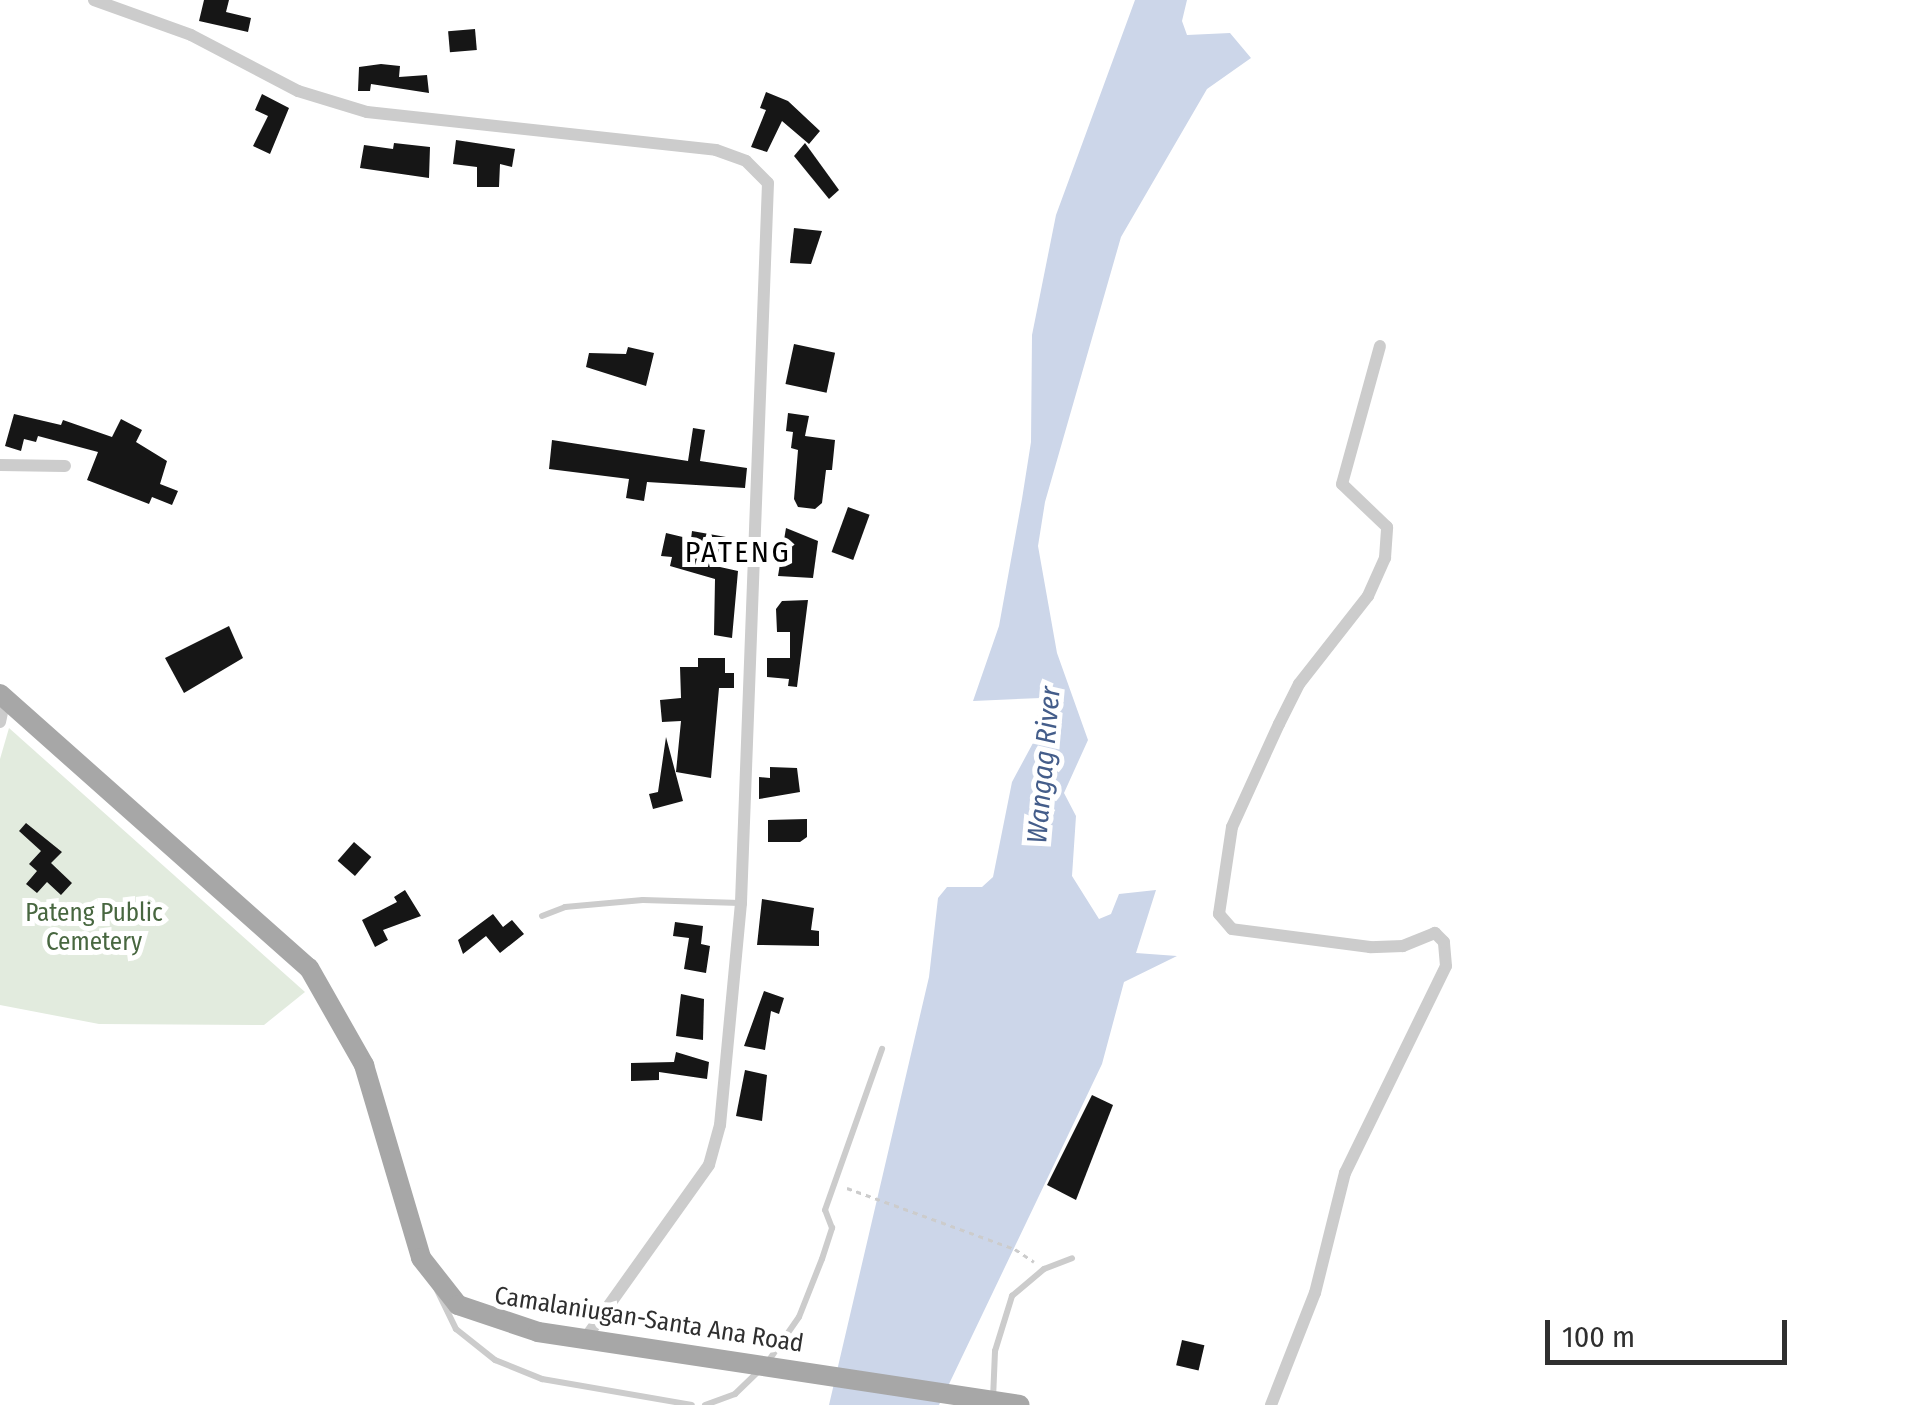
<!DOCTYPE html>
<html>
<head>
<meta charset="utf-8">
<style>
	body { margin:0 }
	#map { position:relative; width:1910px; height:1405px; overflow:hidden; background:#fff; font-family:"Fira Sans Condensed",sans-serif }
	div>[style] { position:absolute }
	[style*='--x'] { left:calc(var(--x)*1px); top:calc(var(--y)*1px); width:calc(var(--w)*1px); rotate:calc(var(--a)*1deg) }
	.green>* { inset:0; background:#e2ebde }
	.water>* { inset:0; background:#ccd6e9 }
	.building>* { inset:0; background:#161616; transform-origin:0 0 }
	.path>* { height:2.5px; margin-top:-1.25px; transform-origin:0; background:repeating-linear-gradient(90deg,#ccc 0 5px,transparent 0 10px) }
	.lane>* { height:6px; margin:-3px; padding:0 3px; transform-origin:3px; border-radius:3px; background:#ccc }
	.street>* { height:12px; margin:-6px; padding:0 6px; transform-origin:6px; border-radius:6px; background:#ccc }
	.primary>* { height:20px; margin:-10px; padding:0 10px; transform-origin:10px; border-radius:10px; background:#a7a7a7 }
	span { translate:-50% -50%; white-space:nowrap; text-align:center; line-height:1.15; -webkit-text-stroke:10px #fff; paint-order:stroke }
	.park-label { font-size:25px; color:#486740 }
	.street-label { font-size:25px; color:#2f2f2f }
	.water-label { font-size:28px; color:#445d8a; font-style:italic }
	.quarter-label { font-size:30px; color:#000; letter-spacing:2.5px }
	.scale { position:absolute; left:1545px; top:1320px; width:242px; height:45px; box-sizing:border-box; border:5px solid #2f2f2f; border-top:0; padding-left:12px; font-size:30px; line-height:35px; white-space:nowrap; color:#2f2f2f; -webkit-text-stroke:8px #fff; paint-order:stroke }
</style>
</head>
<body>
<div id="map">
	<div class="green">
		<div style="clip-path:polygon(9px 728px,305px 992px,264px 1025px,99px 1024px,0 1005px,0 759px)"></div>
	</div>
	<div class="water">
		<div style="clip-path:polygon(1135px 0,1187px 0,1182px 21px,1187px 35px,1230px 33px,1251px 58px,1207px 89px,1121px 237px,1045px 502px,1038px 546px,1057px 653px,1088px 740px,1064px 793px,1076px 816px,1072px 876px,1099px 919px,1111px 914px,1119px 894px,1156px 890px,1136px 953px,1177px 956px,1124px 982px,1102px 1064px,939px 1405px,829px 1405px,929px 977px,938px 898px,947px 887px,982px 887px,993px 877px,1012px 782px,1033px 743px,1041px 698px,973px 701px,999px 626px,1022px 499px,1031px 442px,1032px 335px,1056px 215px)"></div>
	</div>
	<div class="building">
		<div style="clip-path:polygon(204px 0,229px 0,226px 12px,251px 18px,248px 32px,199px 21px)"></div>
		<div style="left:475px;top:29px;width:21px;height:27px;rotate:85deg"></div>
		<div style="clip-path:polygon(381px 64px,400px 66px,399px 77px,427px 75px,429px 93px,371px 84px,370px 91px,358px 91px,359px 67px)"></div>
		<div style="clip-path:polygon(766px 92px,788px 101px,820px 131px,809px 144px,782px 121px,767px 152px,751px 147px,766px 110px,760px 108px)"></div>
		<div style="clip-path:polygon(262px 94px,289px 108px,270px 154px,253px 146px,268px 116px,255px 110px)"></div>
		<div style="clip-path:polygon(456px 140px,515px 149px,512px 167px,500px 164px,499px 187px,477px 187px,477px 167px,453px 164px)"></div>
		<div style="clip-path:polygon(394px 143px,430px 147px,429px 178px,360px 168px,364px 145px,393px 149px)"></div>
		<div style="clip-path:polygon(805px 143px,839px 190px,829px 199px,794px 156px)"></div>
		<div style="clip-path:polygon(794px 228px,822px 231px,811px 264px,790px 263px)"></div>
		<div style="left:794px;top:344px;width:42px;height:41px;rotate:12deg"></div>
		<div style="clip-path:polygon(628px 347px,654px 353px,646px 386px,586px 367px,589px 353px,626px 354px)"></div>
		<div style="clip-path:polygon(788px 413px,809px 416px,805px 436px,835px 440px,832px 470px,826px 470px,822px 503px,815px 509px,798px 507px,794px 499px,798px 450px,791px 448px,793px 432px,786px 431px)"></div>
		<div style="clip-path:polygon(14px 414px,61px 425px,63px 420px,112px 437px,121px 419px,142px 430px,136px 442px,167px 461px,160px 484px,178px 491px,172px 505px,152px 497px,149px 504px,87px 480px,98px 452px,38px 436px,36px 442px,24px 439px,21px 451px,5px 446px)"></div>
		<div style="clip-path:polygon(693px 428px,705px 430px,700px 461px,747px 468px,745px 488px,647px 482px,644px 501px,626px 498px,629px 479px,549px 469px,552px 440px,688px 461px)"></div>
		<div style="left:848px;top:507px;width:23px;height:48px;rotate:20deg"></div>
		<div style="clip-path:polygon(786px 528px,818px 541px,813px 578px,778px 576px)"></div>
		<div style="clip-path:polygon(692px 531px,726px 537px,720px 567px,738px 571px,732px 638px,714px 635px,715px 579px,670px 566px,672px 557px,661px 556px,666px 533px,691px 539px)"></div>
		<div style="clip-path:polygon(808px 600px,797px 687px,788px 686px,789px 679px,767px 677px,767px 658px,790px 658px,790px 632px,777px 632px,776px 609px,782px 601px)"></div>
		<div style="clip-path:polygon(229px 626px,243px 658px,184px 693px,165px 658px)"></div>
		<div style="clip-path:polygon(698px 658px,725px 658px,725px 673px,734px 673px,734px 688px,719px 688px,711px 778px,676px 772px,681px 721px,662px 722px,660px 700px,681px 698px,680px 667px,698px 667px)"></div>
		<div style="clip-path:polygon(666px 737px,683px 801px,653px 809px,649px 794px,658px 792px)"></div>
		<div style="clip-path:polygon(770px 767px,797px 768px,800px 792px,759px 799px,759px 777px,770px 778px)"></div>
		<div style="clip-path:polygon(807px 819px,807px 837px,800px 842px,768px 842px,768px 820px)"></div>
		<div style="clip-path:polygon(26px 823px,62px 852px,51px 863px,72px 883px,61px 895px,47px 882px,37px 893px,26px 884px,37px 871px,29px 864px,41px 851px,19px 831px)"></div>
		<div style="left:354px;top:842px;width:23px;height:25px;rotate:41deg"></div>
		<div style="clip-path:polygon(405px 890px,421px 916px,383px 930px,388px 940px,375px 947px,362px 920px,397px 902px,394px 897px)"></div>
		<div style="clip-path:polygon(762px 899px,814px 908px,811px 930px,819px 931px,819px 946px,757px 945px)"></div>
		<div style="clip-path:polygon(493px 914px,503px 927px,512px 920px,524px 934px,500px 953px,486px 936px,463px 954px,458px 940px)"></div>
		<div style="clip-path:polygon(675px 922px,703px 926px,701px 944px,710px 946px,706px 973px,684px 969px,689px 938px,673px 936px)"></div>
		<div style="clip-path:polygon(764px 991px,784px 998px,779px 1014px,771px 1011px,765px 1050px,744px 1046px)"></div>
		<div style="clip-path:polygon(681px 994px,704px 999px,703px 1040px,676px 1036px)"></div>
		<div style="clip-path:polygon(676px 1052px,709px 1062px,707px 1079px,659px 1072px,659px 1080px,631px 1081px,631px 1063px,674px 1062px)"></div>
		<div style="clip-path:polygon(745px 1070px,767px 1075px,762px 1121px,736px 1116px)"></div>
		<div style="clip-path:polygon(1092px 1095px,1113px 1105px,1076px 1200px,1047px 1185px)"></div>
		<div style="left:1182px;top:1340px;width:23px;height:26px;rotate:13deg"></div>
	</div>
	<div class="path">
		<div style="--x:847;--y:1188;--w:179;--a:20"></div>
		<div style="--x:1015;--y:1249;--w:23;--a:34"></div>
	</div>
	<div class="lane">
		<div style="--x:542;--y:916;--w:25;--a:-21"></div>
		<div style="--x:565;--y:907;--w:78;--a:-5.1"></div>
		<div style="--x:643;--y:900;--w:97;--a:1.8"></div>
		<div style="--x:435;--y:1286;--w:48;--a:64"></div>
		<div style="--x:456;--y:1329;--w:50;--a:38.5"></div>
		<div style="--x:495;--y:1360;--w:51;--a:22"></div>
		<div style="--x:542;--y:1379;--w:152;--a:9.8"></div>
		<div style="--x:767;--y:1363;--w:56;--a:-55.2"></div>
		<div style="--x:799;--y:1317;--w:62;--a:-68.4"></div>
		<div style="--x:822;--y:1259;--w:33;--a:-72"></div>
		<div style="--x:832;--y:1228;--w:19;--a:-111"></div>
		<div style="--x:825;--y:1210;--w:171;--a:-70.5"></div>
		<div style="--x:993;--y:1399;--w:48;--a:-87.6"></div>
		<div style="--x:995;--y:1351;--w:58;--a:-72.8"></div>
		<div style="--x:1012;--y:1296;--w:42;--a:-40.2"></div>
		<div style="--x:1044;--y:1269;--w:30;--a:-21"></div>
		<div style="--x:705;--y:1405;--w:32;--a:-20"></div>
		<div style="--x:735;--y:1394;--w:32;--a:-44"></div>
	</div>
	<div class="street">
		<div style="--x:94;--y:0;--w:103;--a:19.8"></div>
		<div style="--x:191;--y:35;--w:121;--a:27.6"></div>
		<div style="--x:298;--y:91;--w:72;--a:16.9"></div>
		<div style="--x:367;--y:112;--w:351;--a:6.2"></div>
		<div style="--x:716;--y:150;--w:32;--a:20"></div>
		<div style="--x:746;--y:161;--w:31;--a:45"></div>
		<div style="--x:768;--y:183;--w:721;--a:92.15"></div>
		<div style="--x:741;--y:903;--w:223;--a:95.4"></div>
		<div style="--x:720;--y:1125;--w:41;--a:105.4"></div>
		<div style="--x:709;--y:1165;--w:214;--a:125.5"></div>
		<div style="--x:0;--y:465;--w:65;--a:0.9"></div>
		<div style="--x:0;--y:722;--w:24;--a:-78"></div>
		<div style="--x:1271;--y:1405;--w:120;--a:-68.6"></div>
		<div style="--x:1315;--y:1293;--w:124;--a:-76"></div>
		<div style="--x:1345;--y:1173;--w:230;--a:-64"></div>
		<div style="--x:1446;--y:966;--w:24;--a:-95"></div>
		<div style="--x:1444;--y:942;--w:13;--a:-135"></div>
		<div style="--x:1435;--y:933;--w:35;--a:158"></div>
		<div style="--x:1403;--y:946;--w:33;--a:178"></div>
		<div style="--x:1370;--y:947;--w:139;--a:-172.6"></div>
		<div style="--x:1232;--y:929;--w:20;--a:-131"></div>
		<div style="--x:1219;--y:914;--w:88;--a:-81.5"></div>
		<div style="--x:1232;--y:827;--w:113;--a:-65.5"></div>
		<div style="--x:1279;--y:724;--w:45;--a:-63.4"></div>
		<div style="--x:1299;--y:684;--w:112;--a:-51.9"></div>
		<div style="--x:1368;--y:596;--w:42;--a:-65.9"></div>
		<div style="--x:1385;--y:558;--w:31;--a:-86"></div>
		<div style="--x:1387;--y:527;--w:62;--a:-136.3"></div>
		<div style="--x:1342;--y:484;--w:143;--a:-74.6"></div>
	</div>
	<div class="primary">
		<div style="--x:0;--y:694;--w:413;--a:41.6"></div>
		<div style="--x:309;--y:968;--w:112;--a:60.4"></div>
		<div style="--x:364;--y:1065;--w:201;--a:73.5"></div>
		<div style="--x:421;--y:1258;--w:60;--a:51.8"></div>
		<div style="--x:458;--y:1305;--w:84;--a:18.6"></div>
		<div style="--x:538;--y:1332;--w:487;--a:8.6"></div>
	</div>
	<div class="park-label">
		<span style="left:94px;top:928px">Pateng Public<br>Cemetery</span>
	</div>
	<div class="street-label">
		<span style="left:649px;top:1320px;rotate:9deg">Camalaniugan-Santa Ana Road</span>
	</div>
	<div class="water-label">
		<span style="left:1044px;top:765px;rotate:-85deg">Wangag River</span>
	</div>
	<div class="quarter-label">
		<span style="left:738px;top:552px">PATENG</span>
	</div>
	<div class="scale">100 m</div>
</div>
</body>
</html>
